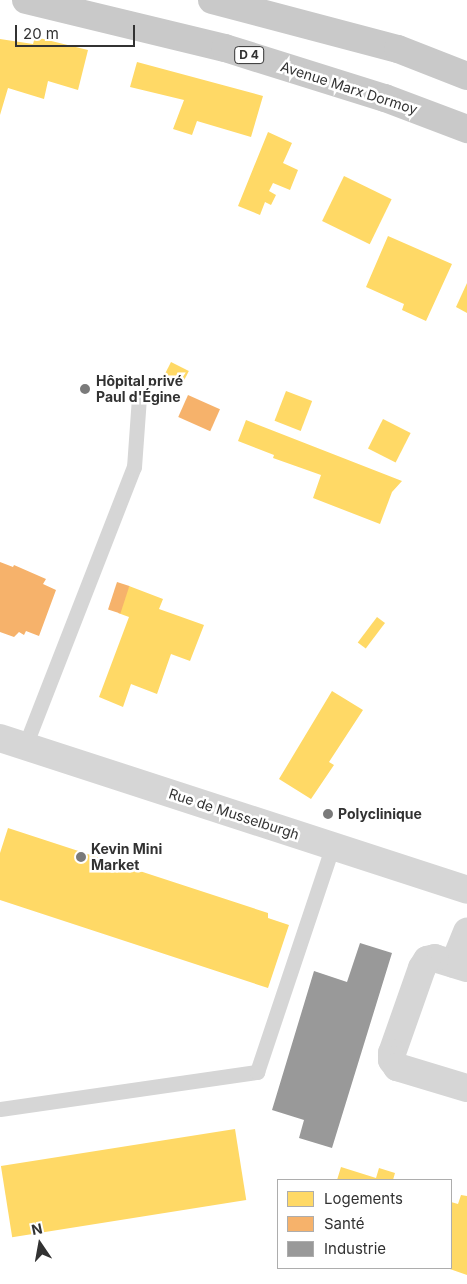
<!DOCTYPE html>
<html>
<head>
<meta charset="utf-8">
<style>
	body { margin:0 }
	#map { position:relative; width:467px; height:1284px; overflow:hidden; background:#fff; font-family:Inter,sans-serif }
	div>[style] { position:absolute }
	[style*='--x'] { left:calc(var(--x)*1px); top:calc(var(--y)*1px); width:calc(var(--w)*1px); rotate:calc(var(--a)*1deg) }
	.homes>* { inset:0; background:#ffd966; transform-origin:0 0 }
	.health>* { inset:0; background:#f6b26b; transform-origin:0 0 }
	.industry>* { inset:0; background:#999 }
	.service>* { height:15px; margin:-7.5px; padding:0 7.5px; transform-origin:7.5px; border-radius:7.5px; background:#d6d6d6 }
	.minor>* { height:28px; margin:-14px; padding:0 14px; transform-origin:14px; border-radius:14px; background:#d6d6d6 }
	.tertiary>* { height:28px; margin:-14px; padding:0 14px; transform-origin:14px; border-radius:14px; background:#d6d6d6 }
	.primary>* { height:28px; margin:-14px; padding:0 14px; transform-origin:14px; border-radius:14px; background:#c9c9c9 }
	.dots>* { width:14px; height:14px; translate:-50% -50%; box-sizing:border-box; border:2px solid #fff; border-radius:50% }
	span { translate:-50% -50%; white-space:nowrap; text-align:center; line-height:1.15; -webkit-text-stroke:5px #fff; paint-order:stroke }
	.shield-label span { padding:1px 4px; background:#fff; border:1px solid; border-radius:4px; -webkit-text-stroke-width:0 }
	.shield-label { font-size:12px; color:#323232; font-weight:700 }
	.street-label { font-size:14px; color:#323232 }
	.poi-label { font-size:14px; color:#323232; font-weight:700 }
	.left { translate:0 -50%; text-align:left }
	.legend { position:absolute; left:277px; top:1179px; width:175px; height:90px; box-sizing:border-box; background:#fff; border:1px solid #adadad; margin:0; padding:6px 9px; list-style:none; font-size:15px; color:#323232 }
	.legend li { display:flex; align-items:center; gap:10px; height:25px }
	.legend b { width:25px; border:1px solid #adadad }
	.north { position:absolute; left:15px; top:1219px; width:50px; height:50px; -webkit-text-stroke:4px #fff; paint-order:stroke; rotate:348deg; font-size:14px; font-weight:700; line-height:20px; text-align:center; color:#323232 }
	.north::after { content:''; display:block; margin:auto; width:18px; height:22px; background:#323232; clip-path:polygon(50% 0,100% 100%,50% 72%,0 100%) }
	.scale { position:absolute; left:15px; top:25px; width:120px; height:22px; box-sizing:border-box; border:2px solid #323232; border-top:0; padding-left:6px; font-size:15px; line-height:18px; white-space:nowrap; color:#323232; -webkit-text-stroke:4px #fff; paint-order:stroke }
</style>
</head>
<body>
<div id="map">
	<div class="homes">
		<div style="clip-path:polygon(35px 37px,88px 50px,78px 90px,48px 81px,44px 99px,8px 88px,0 115px,0 39px,33px 44px)"></div>
		<div style="clip-path:polygon(137px 62px,263px 96px,251px 137px,197px 121px,192px 135px,173px 129px,184px 100px,130px 87px)"></div>
		<div style="clip-path:polygon(268px 132px,292px 143px,283px 163px,298px 170px,290px 190px,273px 183px,269px 191px,276px 195px,271px 205px,265px 202px,260px 215px,238px 206px)"></div>
		<div style="left:344px;top:176px;width:53px;height:50px;rotate:26deg"></div>
		<div style="clip-path:polygon(388px 236px,452px 264px,426px 321px,402px 310px,404px 304px,366px 287px)"></div>
		<div style="clip-path:polygon(467px 283px,467px 313px,456px 307px)"></div>
		<div style="left:171px;top:362px;width:20px;height:17px;rotate:27deg"></div>
		<div style="left:286px;top:391px;width:28px;height:32px;rotate:21deg"></div>
		<div style="left:383px;top:419px;width:31px;height:33px;rotate:27deg"></div>
		<div style="clip-path:polygon(246px 420px,402px 481px,392px 492px,380px 524px,313px 498px,321px 475px,273px 458px,274px 455px,238px 441px)"></div>
		<div style="clip-path:polygon(129px 586px,163px 599px,159px 609px,204px 625px,190px 661px,171px 654px,157px 694px,131px 684px,123px 707px,99px 697px,129px 617px,118px 613px)"></div>
		<div style="left:377px;top:617px;width:10px;height:32px;rotate:37deg"></div>
		<div style="clip-path:polygon(332px 691px,363px 710px,329px 762px,334px 765px,311px 799px,279px 779px)"></div>
		<div style="clip-path:polygon(8px 828px,268px 913px,268px 918px,289px 925px,268px 988px,0 900px,0 853px)"></div>
		<div style="left:235px;top:1129px;width:72px;height:237px;rotate:81deg"></div>
		<div style="clip-path:polygon(341px 1167px,376px 1178px,379px 1168px,395px 1173px,393px 1180px,337px 1180px)"></div>
		<div style="clip-path:polygon(461px 1195px,467px 1196px,467px 1275px,447px 1268px,451px 1268px,451px 1202px,458px 1204px)"></div>
	</div>
	<div class="health">
		<div style="left:188px;top:395px;width:35px;height:24px;rotate:24deg"></div>
		<div style="clip-path:polygon(0 562px,13px 567px,14px 565px,46px 579px,43px 584px,56px 590px,39px 636px,26px 631px,24px 635px,19px 632px,14px 637px,0 632px)"></div>
		<div style="left:117px;top:582px;width:13px;height:29px;rotate:18deg"></div>
	</div>
	<div class="industry">
		<div style="clip-path:polygon(360px 943px,392px 953px,332px 1148px,299px 1138px,304px 1120px,272px 1110px,314px 971px,347px 982px)"></div>
	</div>
	<div class="service">
		<div style="--x:25;--y:746;--w:300;--a:-68.7"></div>
		<div style="--x:134;--y:467;--w:69;--a:-85.9"></div>
		<div style="--x:0;--y:1109;--w:260;--a:-8.2"></div>
		<div style="--x:257;--y:1072;--w:239;--a:-71.5"></div>
	</div>
	<div class="minor">
		<div style="--x:454;--y:964;--w:35;--a:-68"></div>
		<div style="--x:467;--y:968;--w:34;--a:-163"></div>
		<div style="--x:435;--y:958;--w:8;--a:166"></div>
		<div style="--x:427;--y:960;--w:9;--a:122"></div>
		<div style="--x:422;--y:968;--w:90;--a:109.4"></div>
		<div style="--x:392;--y:1053;--w:7;--a:90"></div>
		<div style="--x:392;--y:1060;--w:9;--a:54"></div>
		<div style="--x:397;--y:1067;--w:73;--a:16.7"></div>
	</div>
	<div class="tertiary">
		<div style="--x:0;--y:738;--w:491;--a:18"></div>
	</div>
	<div class="primary">
		<div style="--x:26;--y:0;--w:205;--a:13.6"></div>
		<div style="--x:225;--y:48;--w:168;--a:17.4"></div>
		<div style="--x:385;--y:98;--w:88;--a:20.7"></div>
		<div style="--x:212;--y:0;--w:192;--a:14.8"></div>
		<div style="--x:398;--y:49;--w:74;--a:21.4"></div>
	</div>
	<div class="dots">
		<div style="left:85px;top:389px;background:#7a7a7a"></div>
		<div style="left:328px;top:814px;background:#7a7a7a"></div>
		<div style="left:81px;top:857px;background:#7a7a7a"></div>
	</div>
	<div class="shield-label">
		<span style="left:249px;top:55px">D 4</span>
	</div>
	<div class="street-label">
		<span style="left:349px;top:88px;rotate:18deg">Avenue Marx Dormoy</span>
		<span style="left:234px;top:814px;rotate:18deg">Rue de Musselburgh</span>
	</div>
	<div class="poi-label">
		<span class="left" style="left:96px;top:389px">Hôpital privé<br>Paul d'Égine</span>
		<span class="left" style="left:338px;top:814px">Polyclinique</span>
		<span class="left" style="left:91px;top:857px">Kevin Mini<br>Market</span>
	</div>
	<ul class="legend">
	<li><b style="height:14px;background:#ffd966"></b>Logements</li>
	<li><b style="height:14px;background:#f6b26b"></b>Santé</li>
	<li><b style="height:14px;background:#999"></b>Industrie</li>
	</ul>
	<div class="north">N</div>
	<div class="scale">20 m</div>
</div>
</body>
</html>
